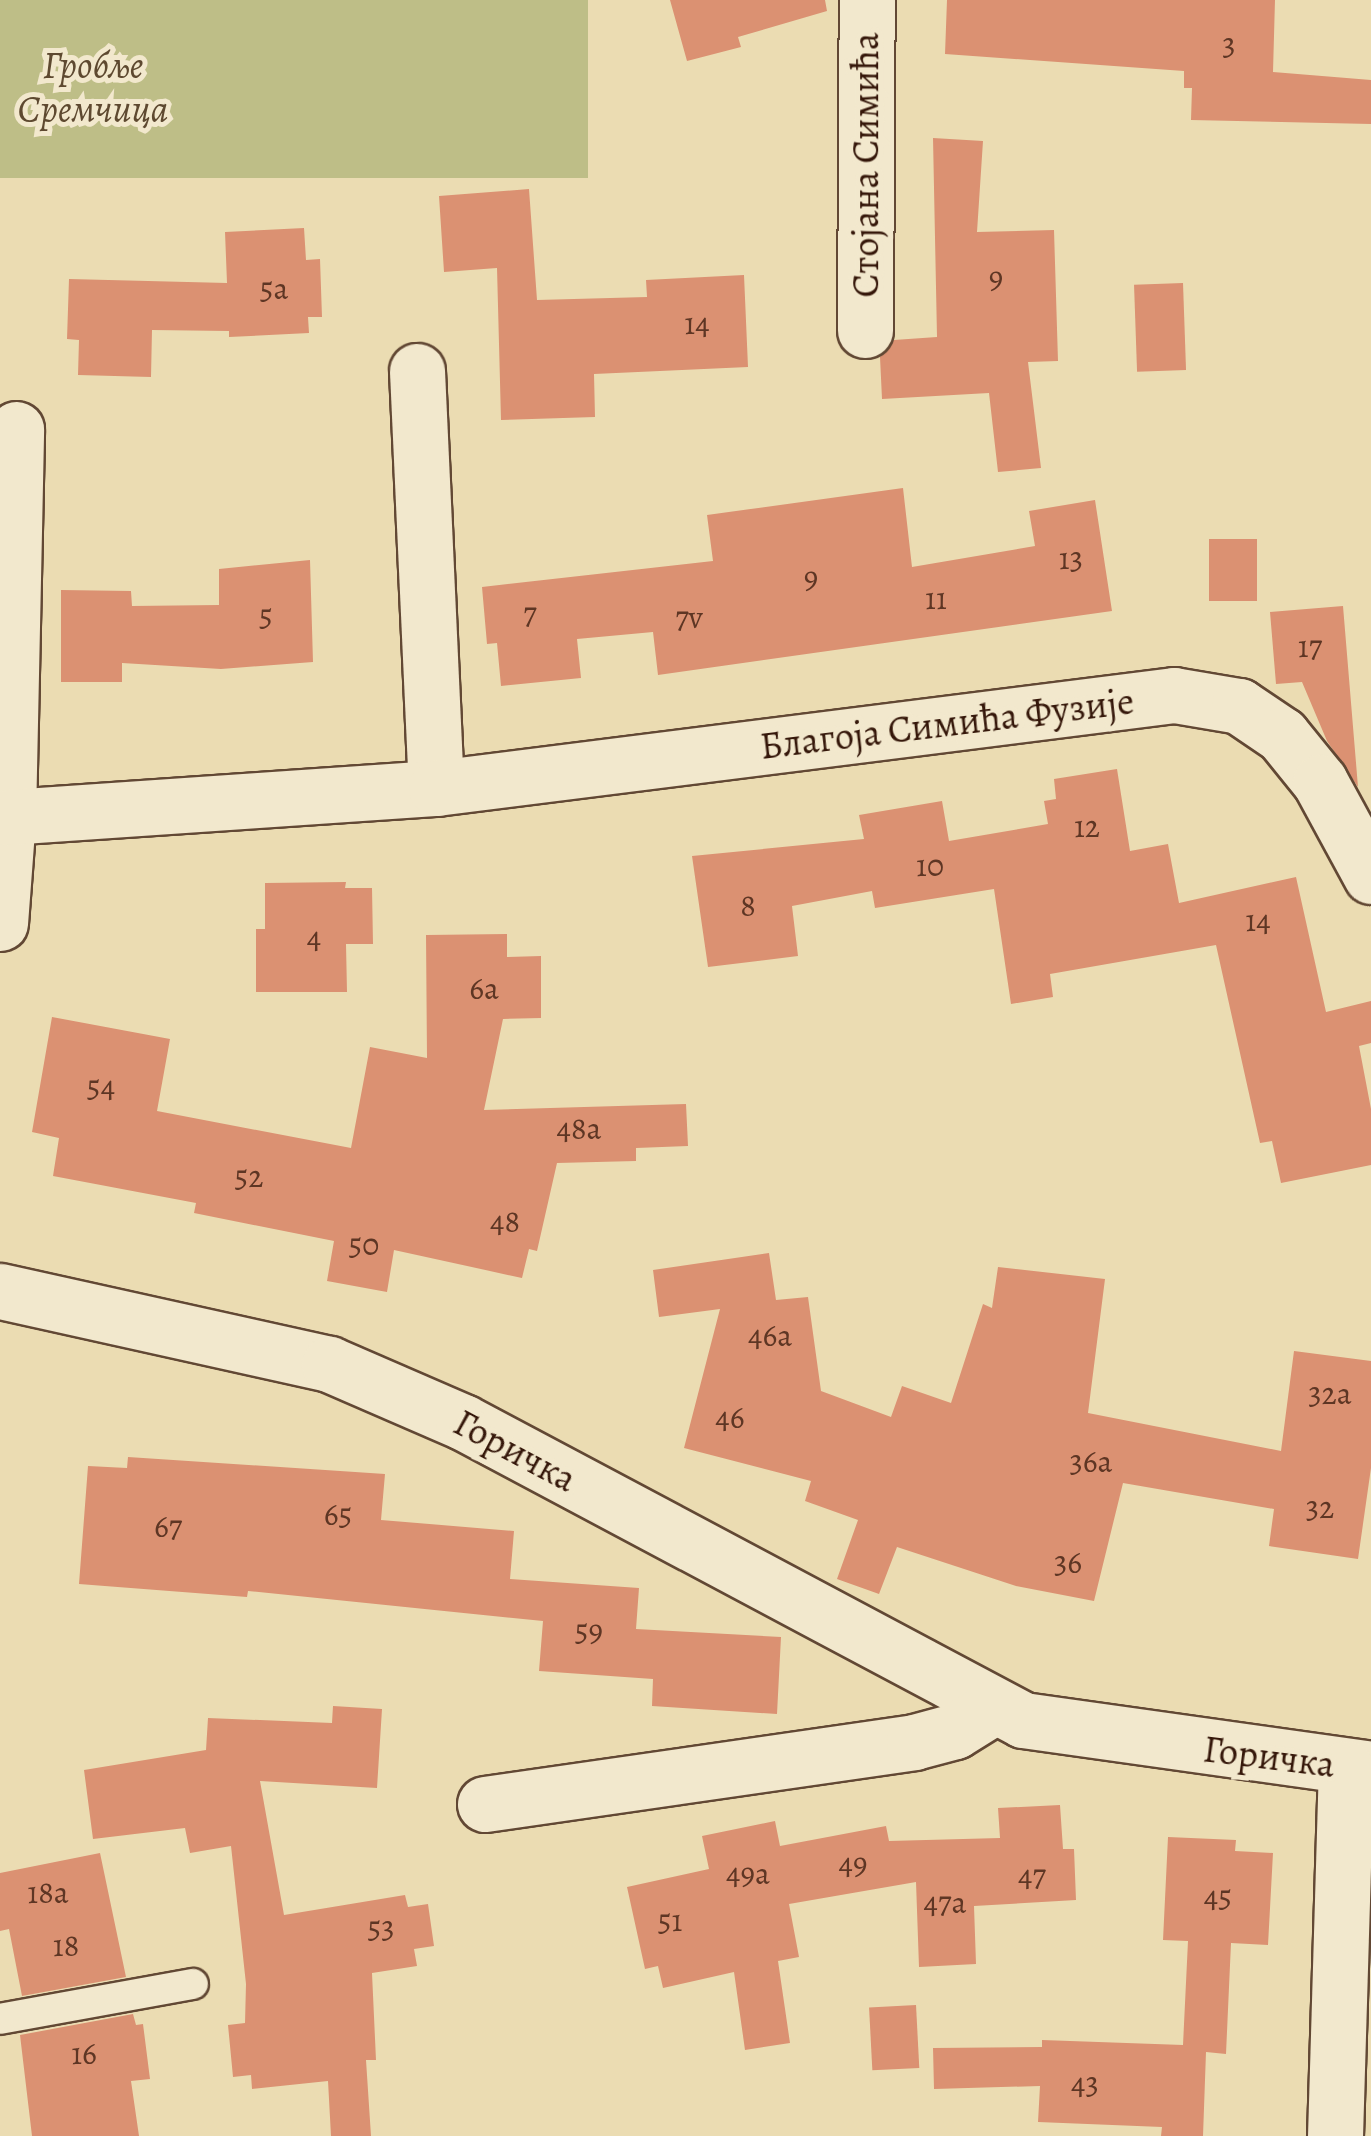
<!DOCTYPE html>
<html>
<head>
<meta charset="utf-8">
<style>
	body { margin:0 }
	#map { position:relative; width:1371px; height:2136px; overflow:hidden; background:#ebdcb2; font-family:Alegreya,serif }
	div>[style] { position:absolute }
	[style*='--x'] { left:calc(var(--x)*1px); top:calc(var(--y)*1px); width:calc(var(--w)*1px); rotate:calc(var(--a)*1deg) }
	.green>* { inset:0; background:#bebe87; transform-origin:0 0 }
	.building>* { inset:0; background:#db9172; transform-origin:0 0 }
	.roads { filter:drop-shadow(2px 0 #624834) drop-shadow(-2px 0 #624834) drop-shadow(0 2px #624834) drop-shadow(0 -2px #624834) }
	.lane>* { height:30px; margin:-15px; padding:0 15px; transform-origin:15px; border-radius:15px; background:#f2e8cd }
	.street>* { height:55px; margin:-27.5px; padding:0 27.5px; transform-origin:27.5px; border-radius:27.5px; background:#f2e8cd }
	span { translate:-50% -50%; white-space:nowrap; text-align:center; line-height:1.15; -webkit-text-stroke:10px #f2e8cd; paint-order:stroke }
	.number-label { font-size:32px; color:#5e3624 }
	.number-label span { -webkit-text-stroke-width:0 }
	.park-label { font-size:38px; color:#5e4930; font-style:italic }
	.street-label { font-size:38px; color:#35170a }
</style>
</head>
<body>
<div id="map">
	<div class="green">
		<div style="left:0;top:0;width:588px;height:178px"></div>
	</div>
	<div class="building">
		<div style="clip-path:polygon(670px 0,825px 0,827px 11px,738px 37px,741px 47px,687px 61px)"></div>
		<div style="clip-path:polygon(947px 0,1275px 0,1273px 72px,1371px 80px,1371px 124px,1191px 120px,1192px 88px,1184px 88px,1184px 71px,945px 54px)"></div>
		<div style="clip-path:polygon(933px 138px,983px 141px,977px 232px,1054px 230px,1058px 361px,1028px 362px,1041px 468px,998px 472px,989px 393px,882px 399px,880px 357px,894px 340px,937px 337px)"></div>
		<div style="clip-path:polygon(529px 189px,537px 300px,647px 297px,646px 280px,744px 275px,748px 367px,594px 374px,595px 417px,501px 420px,497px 268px,444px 272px,439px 196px)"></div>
		<div style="clip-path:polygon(304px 228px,306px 260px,320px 259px,322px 317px,308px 317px,309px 333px,229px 337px,229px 331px,152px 330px,151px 377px,78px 375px,79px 340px,67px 339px,69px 279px,227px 283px,225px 232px)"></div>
		<div style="left:1183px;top:283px;width:87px;height:49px;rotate:88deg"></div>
		<div style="clip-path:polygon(903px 488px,912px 567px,1035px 546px,1029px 511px,1095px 500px,1112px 611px,658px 675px,653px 632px,577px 639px,581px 678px,501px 686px,497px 643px,487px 644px,482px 587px,713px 561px,707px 515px)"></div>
		<div style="left:1209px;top:539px;width:48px;height:62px"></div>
		<div style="clip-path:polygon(310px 560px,313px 662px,221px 669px,122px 663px,122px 682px,61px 682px,61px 590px,131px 591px,132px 606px,219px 605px,219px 569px)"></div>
		<div style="clip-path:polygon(1343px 606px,1358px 787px,1327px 741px,1302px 682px,1276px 684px,1270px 612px)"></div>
		<div style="clip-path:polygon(1117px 769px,1130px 851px,1168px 844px,1179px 903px,1296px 877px,1326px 1012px,1371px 1001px,1371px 1043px,1359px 1046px,1371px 1109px,1371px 1165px,1281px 1183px,1272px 1141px,1260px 1143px,1216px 945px,1050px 974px,1053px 997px,1011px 1004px,994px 889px,875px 908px,872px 891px,792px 906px,798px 956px,708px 967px,692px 856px,864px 839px,859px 815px,942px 801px,949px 841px,1048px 824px,1044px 801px,1056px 799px,1054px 779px)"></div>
		<div style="clip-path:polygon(346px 882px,345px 888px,372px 888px,373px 944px,346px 944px,347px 992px,256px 992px,256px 929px,265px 929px,265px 883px)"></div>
		<div style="clip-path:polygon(507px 934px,507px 957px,541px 956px,541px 1018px,503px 1019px,484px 1110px,686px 1104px,688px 1146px,636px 1148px,636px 1161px,557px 1163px,537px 1251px,529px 1249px,522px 1278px,394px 1250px,387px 1292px,327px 1281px,334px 1241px,194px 1213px,196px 1203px,53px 1176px,59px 1138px,32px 1132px,52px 1017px,170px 1039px,157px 1111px,351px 1148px,370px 1047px,427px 1058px,426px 935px)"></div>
		<div style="clip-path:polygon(769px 1253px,776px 1300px,808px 1297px,821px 1391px,891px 1417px,902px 1386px,951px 1403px,983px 1304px,992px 1308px,998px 1267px,1105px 1279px,1088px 1413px,1281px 1451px,1294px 1351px,1371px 1361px,1371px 1468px,1358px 1559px,1269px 1546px,1274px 1509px,1123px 1483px,1094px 1601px,1016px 1586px,897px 1547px,879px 1594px,837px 1579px,858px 1520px,805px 1501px,811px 1481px,684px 1448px,720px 1309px,659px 1317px,653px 1270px)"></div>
		<div style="clip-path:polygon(128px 1457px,385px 1474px,381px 1520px,514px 1531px,510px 1579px,639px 1588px,636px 1629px,781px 1637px,777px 1714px,652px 1706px,653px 1679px,539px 1671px,543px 1621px,248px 1591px,247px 1597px,79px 1584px,88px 1466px,127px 1468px)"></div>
		<div style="clip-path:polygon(333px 1706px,382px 1709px,377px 1788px,260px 1781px,284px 1915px,405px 1895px,408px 1907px,428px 1904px,434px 1946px,414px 1949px,417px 1966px,372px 1973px,376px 2060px,366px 2060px,371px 2136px,331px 2136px,328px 2081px,252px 2089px,251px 2075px,233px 2077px,228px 2025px,245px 2023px,246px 1984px,231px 1846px,190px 1853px,185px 1828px,93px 1839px,84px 1770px,206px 1750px,208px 1718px,332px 1723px)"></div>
		<div style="clip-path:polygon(1060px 1805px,1063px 1849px,1074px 1849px,1076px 1900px,974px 1906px,976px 1964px,919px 1967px,916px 1882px,789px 1904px,799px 1957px,778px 1961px,790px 2043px,745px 2050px,734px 1972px,663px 1988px,658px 1966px,645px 1969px,627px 1887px,709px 1869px,702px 1836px,775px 1821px,780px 1846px,886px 1826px,889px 1841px,1000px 1838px,998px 1808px)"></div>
		<div style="clip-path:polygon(1168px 1837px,1236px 1840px,1235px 1851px,1273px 1853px,1268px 1945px,1231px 1943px,1226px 2054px,1206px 2052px,1203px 2136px,1161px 2136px,1162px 2127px,1038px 2122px,1040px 2086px,934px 2089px,933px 2048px,1042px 2047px,1042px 2040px,1183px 2045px,1188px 1941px,1163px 1940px)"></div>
		<div style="clip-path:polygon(100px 1853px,126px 1977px,22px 1996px,9px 1929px,0 1931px,0 1873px)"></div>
		<div style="left:916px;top:2005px;width:63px;height:47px;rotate:87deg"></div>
		<div style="clip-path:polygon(133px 2014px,136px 2025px,143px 2024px,150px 2079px,131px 2081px,139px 2136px,32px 2136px,20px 2035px)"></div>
	</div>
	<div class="roads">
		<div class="lane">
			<div style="--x:0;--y:2019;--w:196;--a:-10.3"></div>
		</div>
		<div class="street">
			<div style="--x:865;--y:330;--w:330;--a:-89.7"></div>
			<div style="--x:417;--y:371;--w:417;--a:87.4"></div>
			<div style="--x:8;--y:817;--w:388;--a:-88.8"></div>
			<div style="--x:0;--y:923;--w:106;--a:-85.7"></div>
			<div style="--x:8;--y:817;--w:429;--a:-3.9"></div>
			<div style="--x:436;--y:788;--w:744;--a:-7.18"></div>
			<div style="--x:1174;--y:695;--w:66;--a:9.6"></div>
			<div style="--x:1239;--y:706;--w:52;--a:34"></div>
			<div style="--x:1282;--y:735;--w:60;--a:51"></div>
			<div style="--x:1320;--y:782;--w:107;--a:61.5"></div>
			<div style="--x:0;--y:1291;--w:337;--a:12.5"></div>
			<div style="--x:329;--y:1364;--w:146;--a:23.4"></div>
			<div style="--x:463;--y:1422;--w:634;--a:28.02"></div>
			<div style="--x:1023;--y:1720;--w:351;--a:8"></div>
			<div style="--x:485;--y:1804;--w:433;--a:-8.2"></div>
			<div style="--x:914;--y:1742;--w:42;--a:-15"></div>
			<div style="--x:955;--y:1731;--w:44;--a:-31.9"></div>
			<div style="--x:1335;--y:2136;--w:368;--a:-88.3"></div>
		</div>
	</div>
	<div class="number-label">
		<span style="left:1229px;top:44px">3</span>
		<span style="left:996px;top:277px">9</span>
		<span style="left:274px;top:288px">5a</span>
		<span style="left:697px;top:323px">14</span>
		<span style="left:1071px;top:558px">13</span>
		<span style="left:811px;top:577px">9</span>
		<span style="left:936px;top:598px">11</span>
		<span style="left:530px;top:613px">7</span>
		<span style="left:266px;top:615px">5</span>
		<span style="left:689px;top:617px">7v</span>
		<span style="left:1310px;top:646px">17</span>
		<span style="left:1087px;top:826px">12</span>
		<span style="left:930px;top:865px">10</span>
		<span style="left:748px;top:905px">8</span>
		<span style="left:1258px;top:920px">14</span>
		<span style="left:314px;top:937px">4</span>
		<span style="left:484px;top:988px">6a</span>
		<span style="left:101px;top:1086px">54</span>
		<span style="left:579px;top:1128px">48a</span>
		<span style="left:249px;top:1176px">52</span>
		<span style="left:505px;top:1221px">48</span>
		<span style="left:364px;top:1244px">50</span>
		<span style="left:770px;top:1335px">46a</span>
		<span style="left:1330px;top:1393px">32a</span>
		<span style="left:730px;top:1417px">46</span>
		<span style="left:1091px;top:1461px">36a</span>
		<span style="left:1320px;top:1507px">32</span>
		<span style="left:338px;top:1514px">65</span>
		<span style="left:168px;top:1526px">67</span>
		<span style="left:1068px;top:1562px">36</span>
		<span style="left:589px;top:1630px">59</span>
		<span style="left:853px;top:1863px">49</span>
		<span style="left:748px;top:1873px">49a</span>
		<span style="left:1032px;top:1875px">47</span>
		<span style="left:48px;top:1892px">18a</span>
		<span style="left:1218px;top:1896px">45</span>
		<span style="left:945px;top:1902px">47a</span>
		<span style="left:670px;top:1920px">51</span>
		<span style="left:381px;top:1927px">53</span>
		<span style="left:66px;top:1945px">18</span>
		<span style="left:84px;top:2053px">16</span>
		<span style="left:1085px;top:2083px">43</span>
	</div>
	<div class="park-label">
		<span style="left:93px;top:88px">Гробље<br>Сремчица</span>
	</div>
	<div class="street-label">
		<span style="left:866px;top:165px;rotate:-90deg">Стојана Симића</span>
		<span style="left:947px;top:724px;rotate:-7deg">Благоја Симића Фузије</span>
		<span style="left:515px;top:1451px;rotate:28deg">Горичка</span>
		<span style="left:1269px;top:1757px;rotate:7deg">Горичка</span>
	</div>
</div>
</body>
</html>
